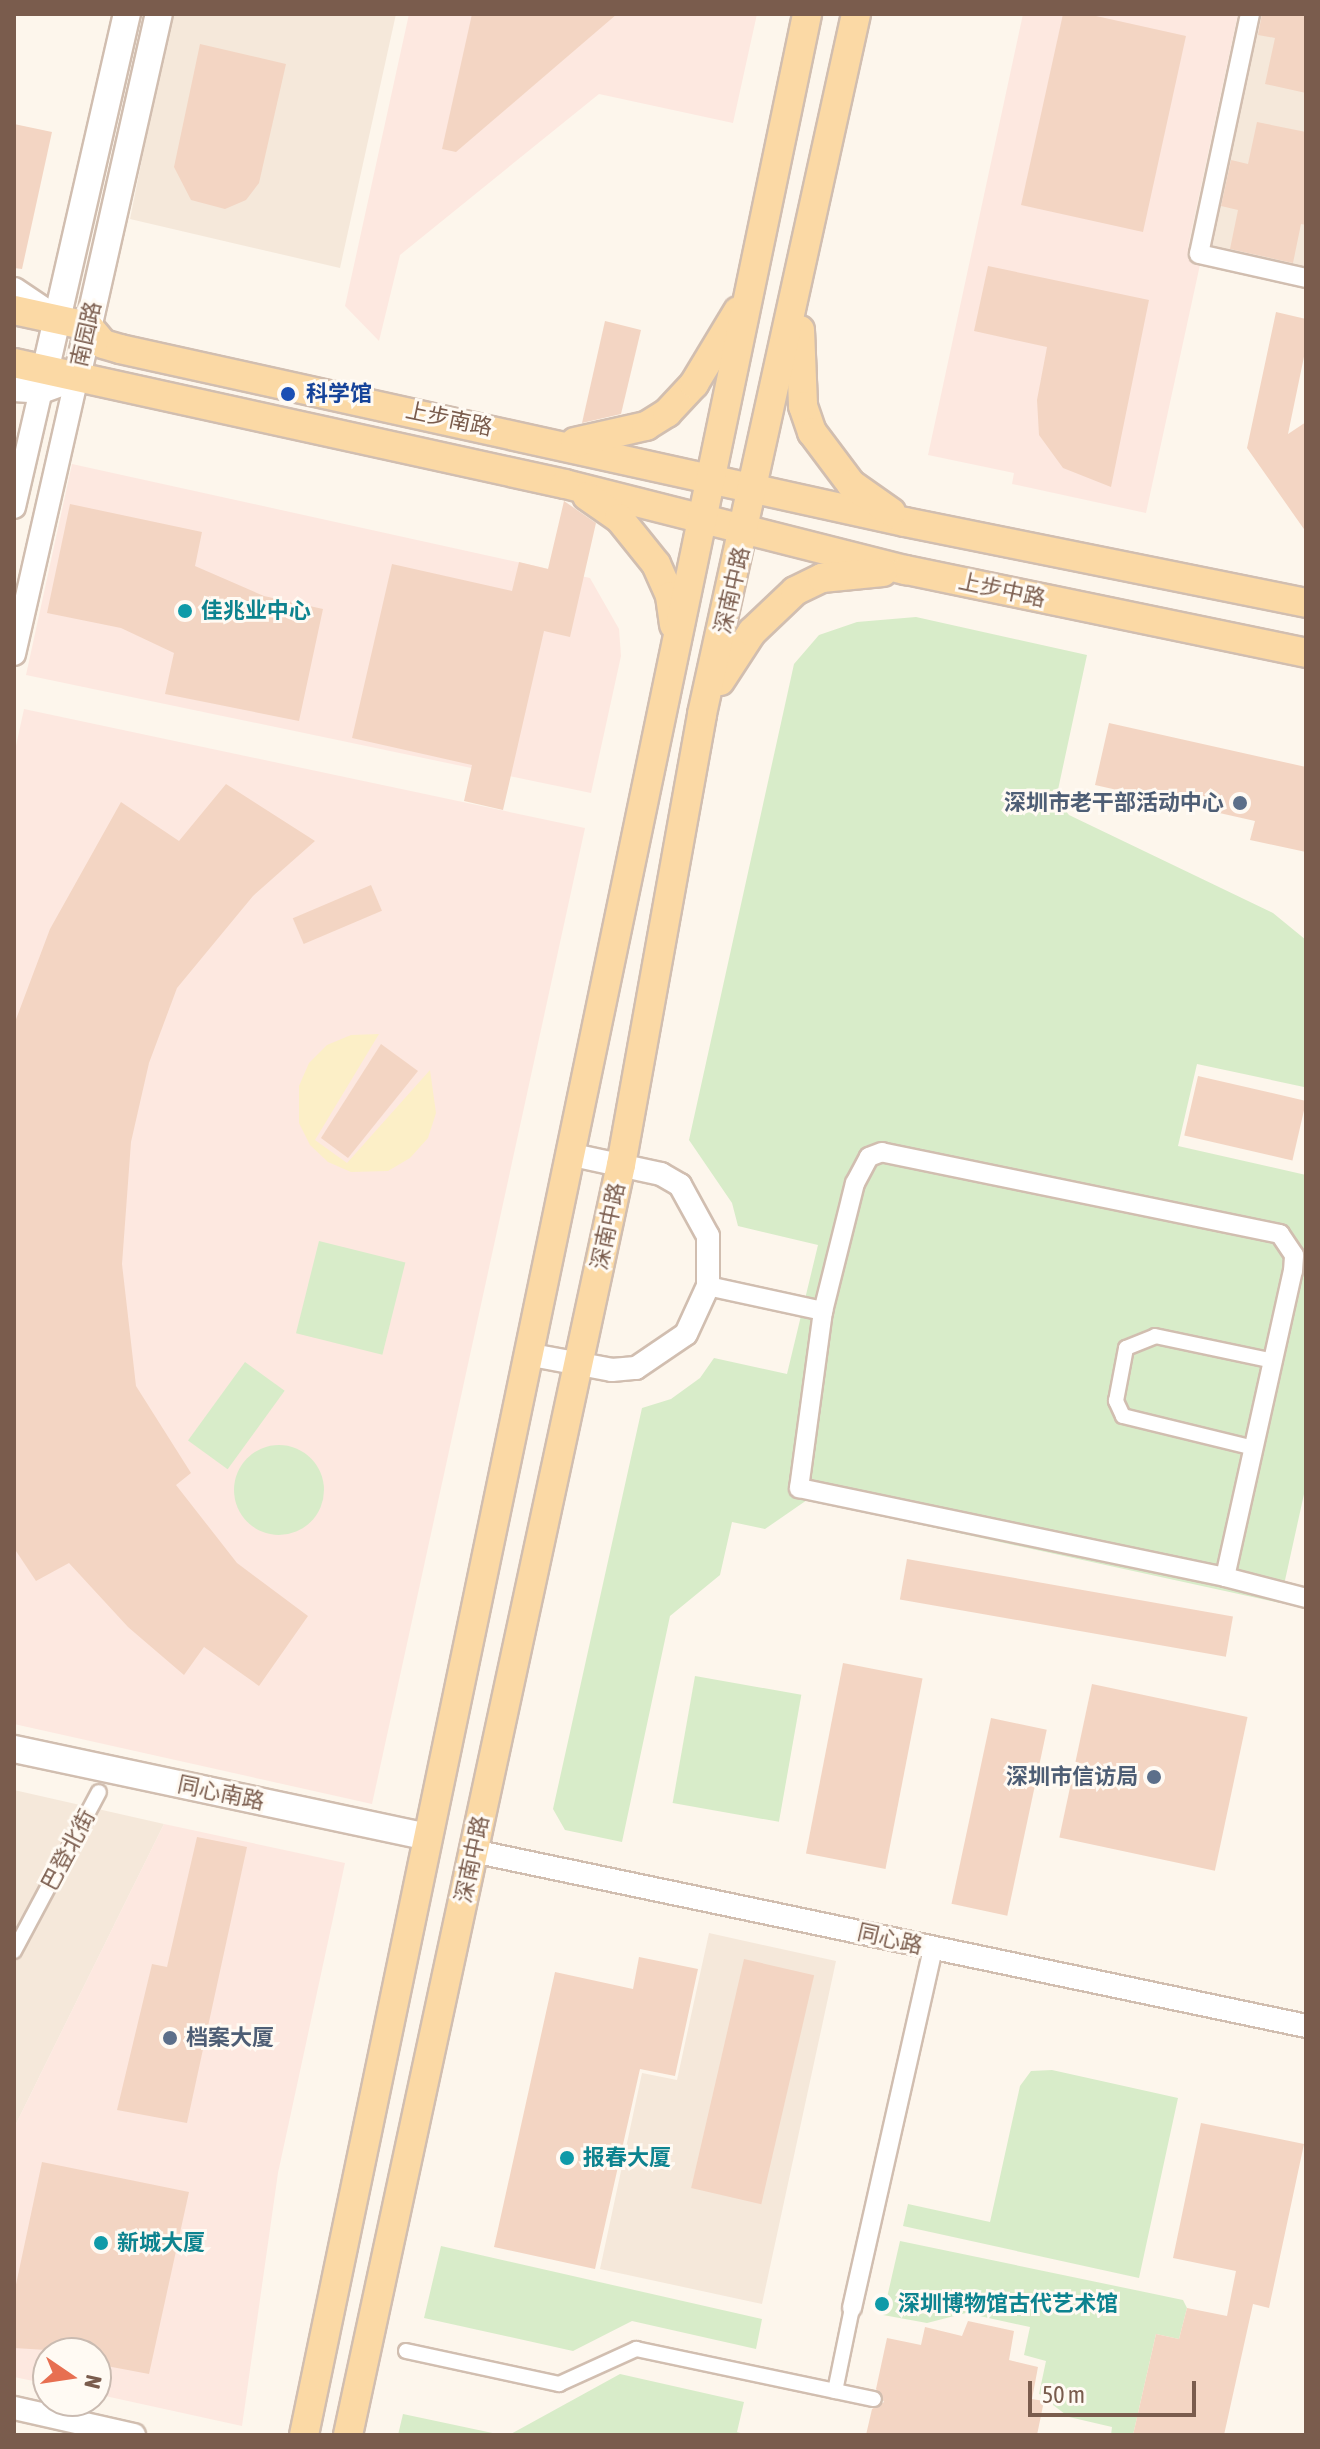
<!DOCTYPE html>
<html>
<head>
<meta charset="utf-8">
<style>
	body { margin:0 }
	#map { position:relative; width:1320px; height:2449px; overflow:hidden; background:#fdf6ec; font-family:"Asap Condensed","Noto Sans SC",sans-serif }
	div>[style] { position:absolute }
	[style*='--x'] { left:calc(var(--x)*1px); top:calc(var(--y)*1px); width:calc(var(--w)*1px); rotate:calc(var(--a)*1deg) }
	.residential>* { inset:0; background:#f5e8da }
	.commercial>* { inset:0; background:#fde8e0 }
	.green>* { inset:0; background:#d8ecc9; transform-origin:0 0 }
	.round { border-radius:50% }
	.sand>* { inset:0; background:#fcefc7 }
	.building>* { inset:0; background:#f3d5c3; transform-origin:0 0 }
	.roads { filter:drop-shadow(2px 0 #d1beb0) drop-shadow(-2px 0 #d1beb0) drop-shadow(0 2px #d1beb0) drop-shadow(0 -2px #d1beb0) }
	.pedestrian>* { height:14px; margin:-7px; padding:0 7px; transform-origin:7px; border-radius:7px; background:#fff }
	.minor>* { height:18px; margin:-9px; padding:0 9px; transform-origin:9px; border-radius:9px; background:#fff }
	.tertiary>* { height:22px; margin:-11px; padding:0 11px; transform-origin:11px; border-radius:11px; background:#fff }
	.secondary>* { height:26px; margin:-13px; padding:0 13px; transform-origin:13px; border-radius:13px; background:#fff }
	.primary>* { height:28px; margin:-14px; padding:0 14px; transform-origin:14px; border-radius:14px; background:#fbd9a5 }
	.dots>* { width:22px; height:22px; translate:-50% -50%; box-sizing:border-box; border:4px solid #fffaf3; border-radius:50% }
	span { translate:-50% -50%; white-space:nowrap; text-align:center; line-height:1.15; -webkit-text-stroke:6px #fffaf3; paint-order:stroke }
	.street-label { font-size:22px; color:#7a5c4d }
	.transit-label { font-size:22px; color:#164399; font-weight:700 }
	.left { translate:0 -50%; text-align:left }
	.culture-label { font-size:22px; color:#0d838f; font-weight:700 }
	.service-label { font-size:22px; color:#4e5e75; font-weight:700 }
	.right { translate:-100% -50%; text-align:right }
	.frame { position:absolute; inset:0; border:16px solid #7a5c4d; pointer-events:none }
	.north { position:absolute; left:32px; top:2337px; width:80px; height:80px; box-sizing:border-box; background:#fffaf3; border:2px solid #cabbb1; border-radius:50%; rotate:103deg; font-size:22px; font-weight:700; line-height:32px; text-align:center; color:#7a5c4d }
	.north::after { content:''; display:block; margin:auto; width:28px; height:36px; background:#e76f51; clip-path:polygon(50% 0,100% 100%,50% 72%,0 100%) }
	.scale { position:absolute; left:1028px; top:2381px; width:168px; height:36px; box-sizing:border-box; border:4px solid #7a5c4d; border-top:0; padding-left:10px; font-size:24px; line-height:28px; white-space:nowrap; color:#7a5c4d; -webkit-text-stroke:6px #fffaf3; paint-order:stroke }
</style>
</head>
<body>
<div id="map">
	<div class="residential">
		<div style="clip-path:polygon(171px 14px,396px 14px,340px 268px,130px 219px)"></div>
		<div style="clip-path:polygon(1238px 14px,1306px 14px,1306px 274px,1188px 248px)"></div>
		<div style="clip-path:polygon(14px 1790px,164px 1824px,14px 2128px)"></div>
		<div style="clip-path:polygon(709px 1933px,836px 1961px,762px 2304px,600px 2269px,642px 2073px,677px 2080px)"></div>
	</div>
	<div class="commercial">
		<div style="clip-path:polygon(409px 14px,757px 14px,733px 123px,599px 94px,400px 255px,379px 341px,345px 306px)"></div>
		<div style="clip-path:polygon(1023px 14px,1238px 14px,1188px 247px,1203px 251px,1146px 513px,1012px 484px,1014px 473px,928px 455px)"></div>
		<div style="clip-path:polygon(72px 464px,590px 578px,619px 629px,621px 656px,591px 793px,26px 675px)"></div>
		<div style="clip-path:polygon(24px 709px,585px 828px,372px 1804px,14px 1724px,14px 755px)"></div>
		<div style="clip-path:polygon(164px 1824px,345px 1863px,278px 2173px,242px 2426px,96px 2394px,96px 2353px,48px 2353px,48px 2384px,14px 2377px,14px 2128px)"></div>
	</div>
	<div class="green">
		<div style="clip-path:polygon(916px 617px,1087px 655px,1056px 799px,1069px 815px,1273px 913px,1306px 940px,1304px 1087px,1197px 1064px,1178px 1146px,1306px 1175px,1306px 1485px,1280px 1603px,807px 1500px,765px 1529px,732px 1522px,720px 1575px,670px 1616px,622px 1842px,565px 1830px,553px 1809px,642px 1408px,671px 1399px,700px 1378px,714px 1358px,787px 1374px,818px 1245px,738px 1226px,732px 1203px,689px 1140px,794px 664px,819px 635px,857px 622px)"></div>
		<div style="left:319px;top:1241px;width:89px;height:95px;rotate:14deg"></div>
		<div style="left:245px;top:1362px;width:49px;height:97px;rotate:36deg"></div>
		<div class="round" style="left:234px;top:1445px;width:90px;height:90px"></div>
		<div style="left:695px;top:1676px;width:108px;height:129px;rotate:10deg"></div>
		<div style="clip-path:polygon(1052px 2070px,1178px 2098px,1139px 2278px,903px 2226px,908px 2204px,990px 2222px,1020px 2086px,1031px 2071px)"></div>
		<div style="clip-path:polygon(900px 2241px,1183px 2300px,1187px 2308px,1179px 2339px,1156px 2334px,1133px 2435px,1111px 2435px,1112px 2427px,1069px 2417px,1053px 2405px,1054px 2398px,1039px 2394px,1046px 2361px,1024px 2355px,1030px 2327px,966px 2313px,927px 2323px,883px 2315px)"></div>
		<div style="clip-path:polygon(441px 2246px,762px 2319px,756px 2349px,632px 2321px,573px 2351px,424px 2318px)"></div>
		<div style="clip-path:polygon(620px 2374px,744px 2402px,737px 2432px,748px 2435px,509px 2435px)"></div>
		<div style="clip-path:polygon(403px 2414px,502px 2435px,398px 2435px)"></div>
	</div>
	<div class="sand">
		<div style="clip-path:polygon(379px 1034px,315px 1140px,347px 1163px,430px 1070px,436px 1113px,428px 1138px,410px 1158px,388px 1171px,351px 1172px,328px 1162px,310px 1145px,299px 1123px,299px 1086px,309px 1063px,327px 1045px,351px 1035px)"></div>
	</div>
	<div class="building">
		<div style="clip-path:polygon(472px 14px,617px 14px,456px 152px,442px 149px)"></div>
		<div style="clip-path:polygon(1063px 14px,1087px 14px,1186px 36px,1143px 232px,1021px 205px)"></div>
		<div style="clip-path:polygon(1262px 14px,1306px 14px,1306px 93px,1265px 84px,1275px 38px,1258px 35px)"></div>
		<div style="clip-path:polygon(200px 44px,286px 64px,259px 183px,246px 200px,225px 209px,191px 200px,174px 167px)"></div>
		<div style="clip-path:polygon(1257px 122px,1306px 132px,1306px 225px,1301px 224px,1293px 263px,1230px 249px,1238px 210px,1221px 206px,1231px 160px,1248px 164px)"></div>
		<div style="clip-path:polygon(14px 124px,52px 132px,22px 269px,14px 268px)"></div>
		<div style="clip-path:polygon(988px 266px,1149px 300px,1111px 487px,1063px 468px,1039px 435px,1037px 400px,1047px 347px,974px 331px)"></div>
		<div style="clip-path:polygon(1276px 312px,1306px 319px,1306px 347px,1288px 434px,1306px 422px,1306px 532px,1247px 448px)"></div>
		<div style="clip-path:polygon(605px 321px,641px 330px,621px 414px,582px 423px)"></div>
		<div style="clip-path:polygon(564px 501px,596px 523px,570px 637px,544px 631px,503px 810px,464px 801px,472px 765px,352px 738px,392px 564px,512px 591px,519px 562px,548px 569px)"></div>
		<div style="clip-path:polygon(70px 504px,202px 532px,195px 566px,264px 596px,323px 609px,299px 721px,165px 694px,174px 653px,121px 628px,47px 613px)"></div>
		<div style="clip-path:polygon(1109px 723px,1306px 767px,1306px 852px,1250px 840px,1255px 821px,1095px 785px)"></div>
		<div style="clip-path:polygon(226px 784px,315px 841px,253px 896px,177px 988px,149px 1063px,131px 1142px,122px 1264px,136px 1386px,191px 1473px,176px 1485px,237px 1563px,308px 1616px,259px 1686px,204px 1647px,184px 1675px,128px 1627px,69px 1563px,36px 1581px,14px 1548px,15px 1022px,50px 929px,121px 802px,179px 841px)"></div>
		<div style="left:371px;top:885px;width:28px;height:85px;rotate:67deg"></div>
		<div style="clip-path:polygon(381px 1044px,418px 1071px,348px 1158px,321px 1138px)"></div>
		<div style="left:1198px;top:1076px;width:111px;height:61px;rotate:13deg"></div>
		<div style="left:907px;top:1559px;width:331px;height:41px;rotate:10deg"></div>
		<div style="left:843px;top:1663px;width:81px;height:194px;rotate:11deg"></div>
		<div style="left:1092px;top:1684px;width:159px;height:157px;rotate:12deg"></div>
		<div style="left:991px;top:1718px;width:57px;height:190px;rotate:12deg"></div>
		<div style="clip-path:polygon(197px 1837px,247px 1847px,187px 2123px,117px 2110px,152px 1964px,167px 1967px)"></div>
		<div style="clip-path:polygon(639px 1957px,698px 1969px,675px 2076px,640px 2069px,595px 2269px,494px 2247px,555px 1972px,633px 1989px)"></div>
		<div style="left:744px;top:1959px;width:72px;height:235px;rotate:13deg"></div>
		<div style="clip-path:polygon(1201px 2123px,1304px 2144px,1269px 2308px,1253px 2304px,1224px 2435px,1133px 2435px,1156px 2334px,1179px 2339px,1187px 2308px,1227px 2316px,1236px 2271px,1173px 2258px)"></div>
		<div style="clip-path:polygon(42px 2162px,189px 2192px,149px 2374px,96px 2364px,96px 2353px,14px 2348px,14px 2294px)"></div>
		<div style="clip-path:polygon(968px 2321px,1014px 2331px,1009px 2360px,1038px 2367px,1032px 2399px,1044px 2401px,1037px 2435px,866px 2435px,872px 2409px,884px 2402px,876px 2389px,887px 2338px,921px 2345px,925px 2327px,962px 2336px)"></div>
	</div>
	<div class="roads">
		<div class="pedestrian">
			<div style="--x:1254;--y:1448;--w:135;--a:-166.3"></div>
			<div style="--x:1123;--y:1416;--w:17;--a:-115"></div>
			<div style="--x:1116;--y:1401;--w:54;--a:-79.3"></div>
			<div style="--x:1126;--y:1348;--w:31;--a:-22"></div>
			<div style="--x:1155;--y:1336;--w:122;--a:11.9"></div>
			<div style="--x:14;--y:1951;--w:180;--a:-61.9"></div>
			<div style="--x:406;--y:2351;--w:157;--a:12.2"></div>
			<div style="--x:559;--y:2384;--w:85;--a:-24.4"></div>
			<div style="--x:636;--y:2349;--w:243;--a:11.9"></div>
			<div style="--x:835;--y:2391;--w:85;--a:-78.4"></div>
		</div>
		<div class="minor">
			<div style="--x:1250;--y:14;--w:245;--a:102"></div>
			<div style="--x:1199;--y:254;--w:110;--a:12.6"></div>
			<div style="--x:708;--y:1286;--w:118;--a:12.3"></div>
			<div style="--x:823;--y:1311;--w:179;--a:97.7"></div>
			<div style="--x:799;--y:1488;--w:435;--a:11.8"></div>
			<div style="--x:1225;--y:1577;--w:313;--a:-77.5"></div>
			<div style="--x:1293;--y:1271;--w:16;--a:-86"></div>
			<div style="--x:1294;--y:1255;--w:25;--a:-124"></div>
			<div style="--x:1280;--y:1234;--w:406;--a:-168.4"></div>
			<div style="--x:882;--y:1152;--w:14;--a:159"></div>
			<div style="--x:869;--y:1157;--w:30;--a:118"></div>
			<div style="--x:855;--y:1183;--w:132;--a:104"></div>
			<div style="--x:1225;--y:1577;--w:84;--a:14.5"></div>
			<div style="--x:852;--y:2308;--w:368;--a:-77.3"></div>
		</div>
		<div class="tertiary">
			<div style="--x:14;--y:507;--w:120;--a:-77"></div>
			<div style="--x:14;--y:654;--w:284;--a:-77.2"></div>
			<div style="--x:532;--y:1355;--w:81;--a:10.6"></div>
			<div style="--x:612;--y:1370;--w:24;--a:-5"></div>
			<div style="--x:636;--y:1368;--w:60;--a:-34.2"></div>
			<div style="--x:686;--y:1334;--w:53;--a:-65.4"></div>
			<div style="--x:708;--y:1286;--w:50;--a:-90"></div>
			<div style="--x:708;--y:1236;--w:58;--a:-118.8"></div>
			<div style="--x:680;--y:1185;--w:22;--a:-150"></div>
			<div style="--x:661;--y:1174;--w:90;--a:-167.8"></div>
			<div style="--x:473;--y:1851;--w:851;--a:11.86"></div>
			<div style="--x:14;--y:2408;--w:123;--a:12.7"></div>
		</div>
		<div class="secondary">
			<div style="--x:14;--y:291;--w:52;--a:34"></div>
			<div style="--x:14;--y:388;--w:27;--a:4"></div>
			<div style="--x:41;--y:390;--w:38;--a:-20"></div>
			<div style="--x:77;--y:377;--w:372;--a:-77.3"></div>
			<div style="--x:41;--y:389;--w:385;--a:-77.1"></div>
			<div style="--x:14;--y:1749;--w:423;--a:12"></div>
		</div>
		<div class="primary">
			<div style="--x:14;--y:310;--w:76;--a:12.2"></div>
			<div style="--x:88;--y:326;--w:23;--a:50"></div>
			<div style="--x:103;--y:344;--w:18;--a:16"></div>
			<div style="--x:120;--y:349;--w:804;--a:12.43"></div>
			<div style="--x:905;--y:522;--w:409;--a:11.4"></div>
			<div style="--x:800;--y:330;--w:76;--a:87.7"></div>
			<div style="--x:803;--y:406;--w:28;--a:71"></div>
			<div style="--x:812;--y:432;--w:65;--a:53.1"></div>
			<div style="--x:851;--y:484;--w:49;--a:35"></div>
			<div style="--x:14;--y:363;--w:564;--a:12.39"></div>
			<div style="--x:565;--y:484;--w:352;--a:14.2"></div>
			<div style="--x:906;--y:570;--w:409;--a:11.7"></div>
			<div style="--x:575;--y:442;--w:73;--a:-12.7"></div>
			<div style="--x:646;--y:426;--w:25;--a:-32"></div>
			<div style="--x:667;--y:413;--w:40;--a:-47"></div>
			<div style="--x:694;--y:384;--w:85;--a:-58.9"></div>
			<div style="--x:587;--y:496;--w:39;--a:35"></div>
			<div style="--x:619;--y:518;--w:59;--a:51.2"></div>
			<div style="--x:656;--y:564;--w:35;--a:66"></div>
			<div style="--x:670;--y:596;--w:29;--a:82"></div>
			<div style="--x:720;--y:681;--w:59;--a:-56.9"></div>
			<div style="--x:752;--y:632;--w:59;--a:-43.6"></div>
			<div style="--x:795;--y:591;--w:30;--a:-26"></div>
			<div style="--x:822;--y:578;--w:61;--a:-5.6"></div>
			<div style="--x:304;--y:2435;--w:2473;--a:-78.26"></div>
			<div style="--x:348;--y:2435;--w:1299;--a:-77.87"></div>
			<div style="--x:621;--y:1165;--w:458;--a:-79.8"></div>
			<div style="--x:702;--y:714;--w:717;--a:-77.59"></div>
		</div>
	</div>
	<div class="dots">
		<div style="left:288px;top:394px;background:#1a4fb4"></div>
		<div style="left:185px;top:611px;background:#0f9aa8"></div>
		<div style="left:1240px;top:803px;background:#5c6f8a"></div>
		<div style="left:1154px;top:1777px;background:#5c6f8a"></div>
		<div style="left:170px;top:2038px;background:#5c6f8a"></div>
		<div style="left:567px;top:2158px;background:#0f9aa8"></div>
		<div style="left:101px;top:2243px;background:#0f9aa8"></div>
		<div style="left:882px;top:2304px;background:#0f9aa8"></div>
	</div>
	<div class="street-label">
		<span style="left:86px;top:334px;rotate:-77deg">南园路</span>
		<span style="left:449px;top:419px;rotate:12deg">上步南路</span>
		<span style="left:732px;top:590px;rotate:-77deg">深南中路</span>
		<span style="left:1002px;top:590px;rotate:12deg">上步中路</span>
		<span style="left:608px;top:1226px;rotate:-78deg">深南中路</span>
		<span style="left:221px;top:1793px;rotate:12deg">同心南路</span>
		<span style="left:68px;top:1850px;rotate:-62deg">巴登北街</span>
		<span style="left:472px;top:1859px;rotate:-78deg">深南中路</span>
		<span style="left:890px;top:1939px;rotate:13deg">同心路</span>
	</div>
	<div class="transit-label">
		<span class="left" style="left:306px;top:394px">科学馆</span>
	</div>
	<div class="culture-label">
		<span class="left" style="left:201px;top:611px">佳兆业中心</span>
		<span class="left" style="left:583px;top:2158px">报春大厦</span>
		<span class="left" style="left:117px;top:2243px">新城大厦</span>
		<span class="left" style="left:898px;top:2304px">深圳博物馆古代艺术馆</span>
	</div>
	<div class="service-label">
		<span class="right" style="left:1224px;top:803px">深圳市老干部活动中心</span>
		<span class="right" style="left:1138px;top:1777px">深圳市信访局</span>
		<span class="left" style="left:186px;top:2038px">档案大厦</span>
	</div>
	<div class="frame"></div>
	<div class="north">N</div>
	<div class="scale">50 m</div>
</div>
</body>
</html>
